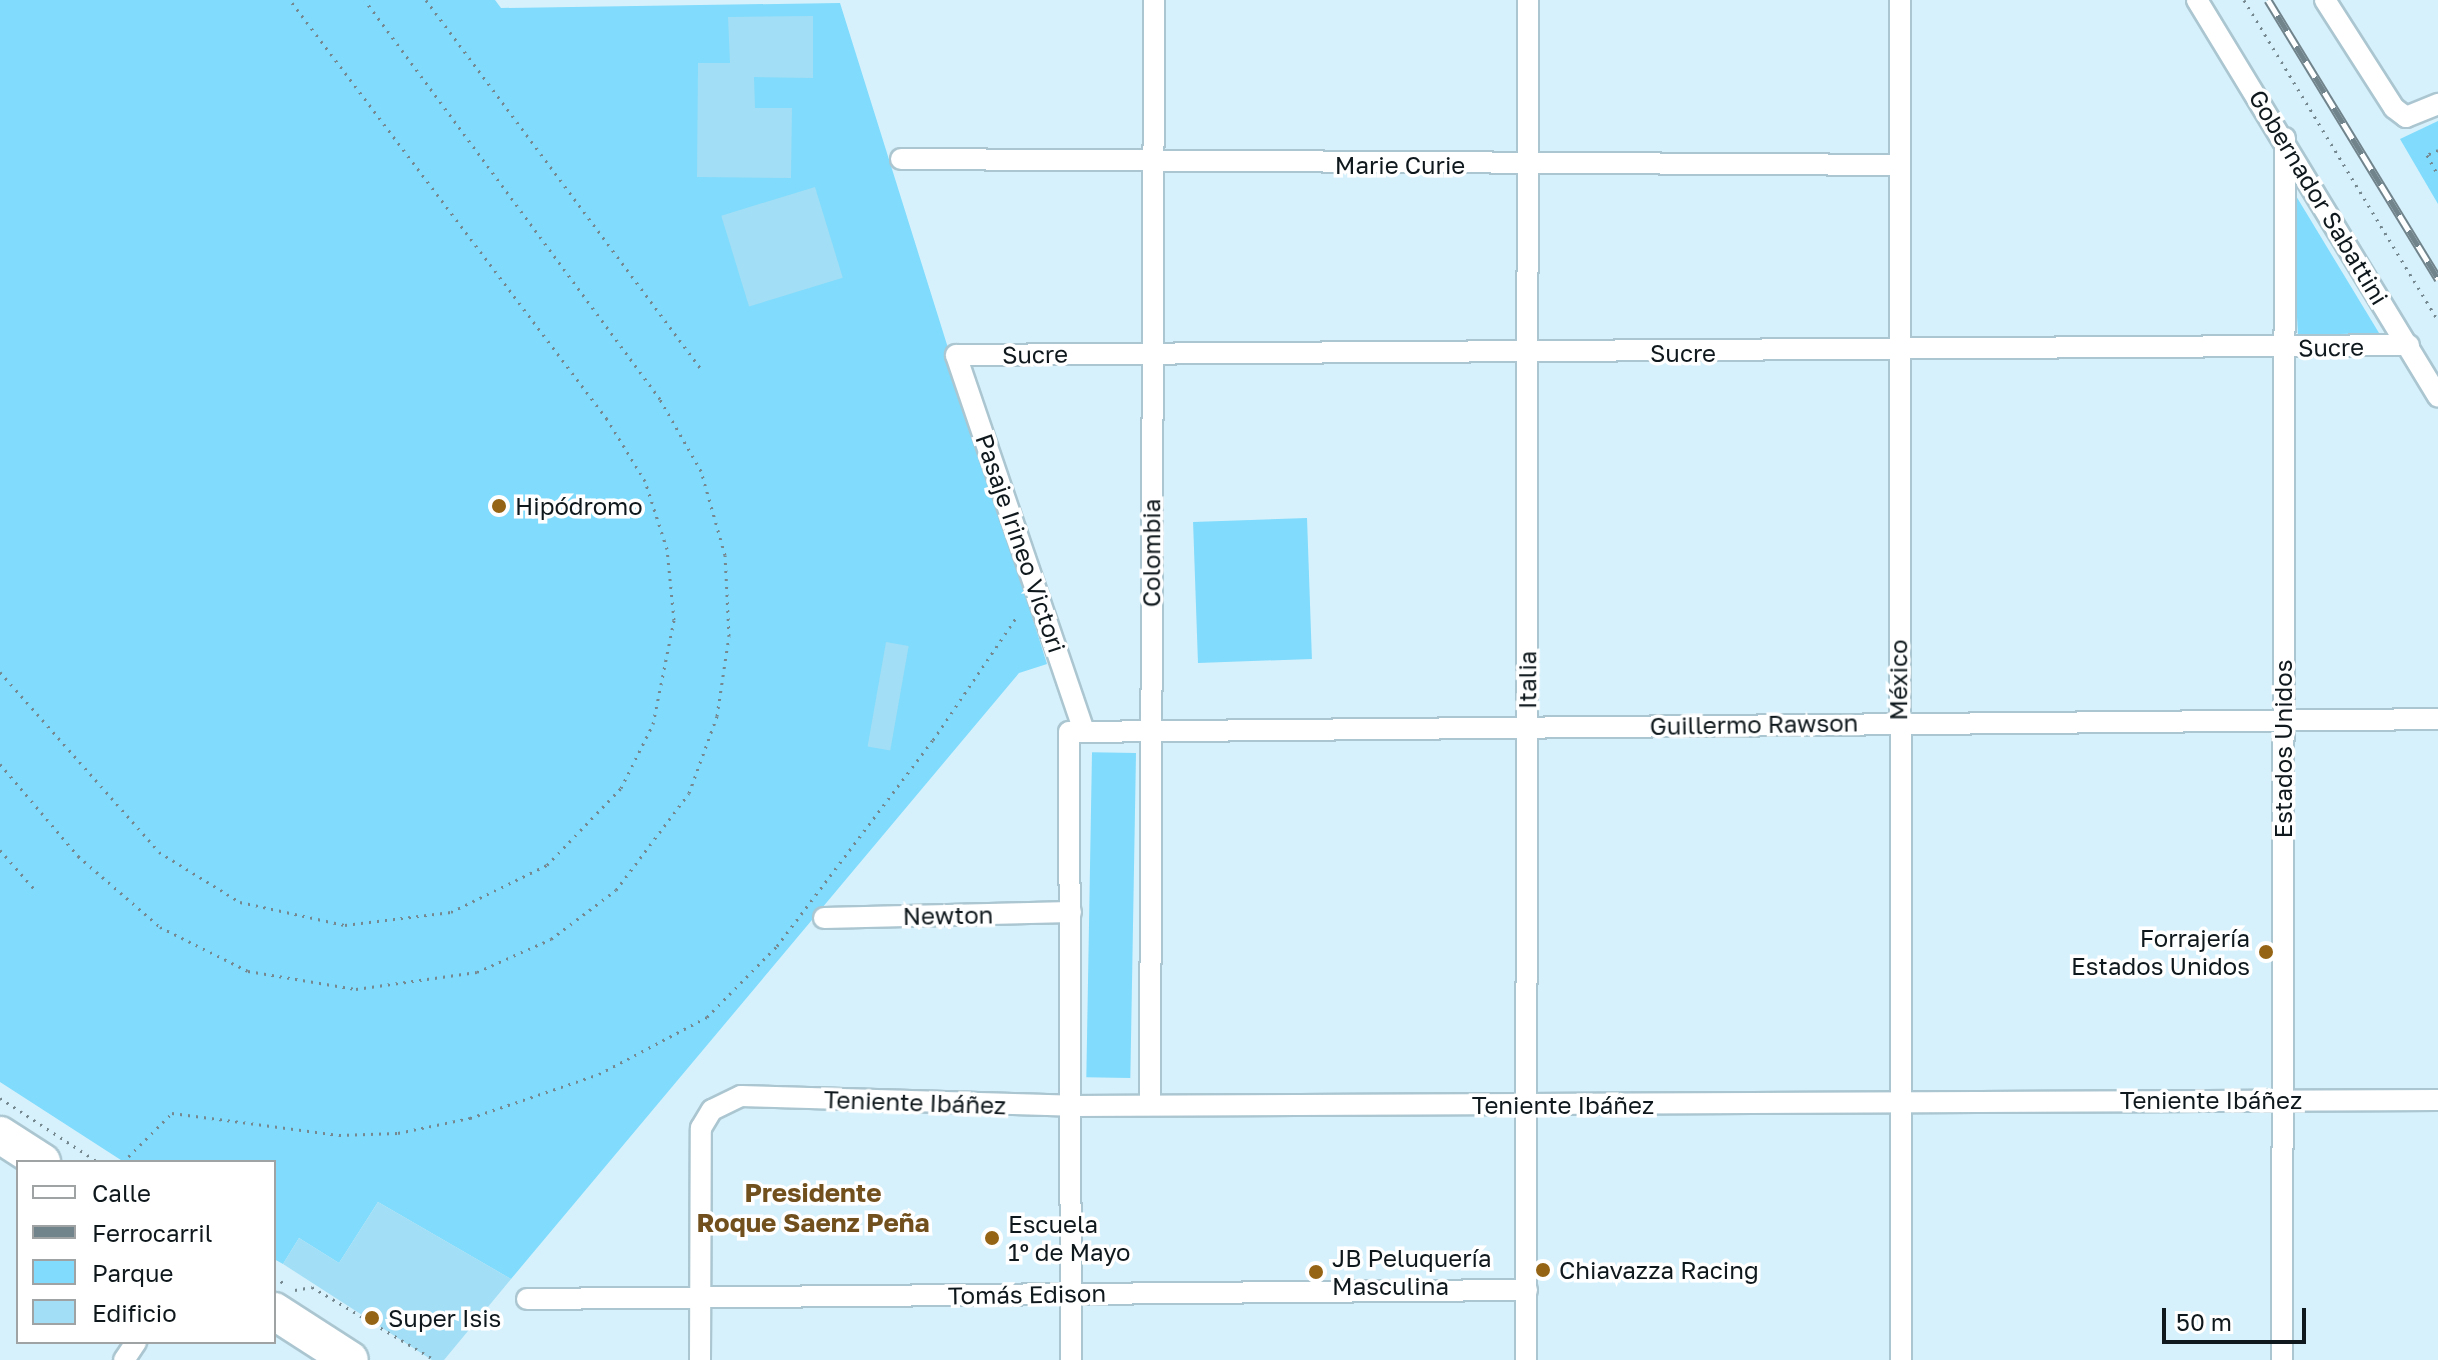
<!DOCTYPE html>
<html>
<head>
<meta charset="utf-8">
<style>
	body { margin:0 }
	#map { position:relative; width:2438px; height:1360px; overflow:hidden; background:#d6f1fc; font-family:"Golos Text",sans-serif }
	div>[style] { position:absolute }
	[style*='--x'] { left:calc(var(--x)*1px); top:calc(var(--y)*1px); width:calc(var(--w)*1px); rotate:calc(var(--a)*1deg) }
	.green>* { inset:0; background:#80dbfc; transform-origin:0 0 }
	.building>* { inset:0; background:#a2def5; transform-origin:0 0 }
	.path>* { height:3px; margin-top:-1.5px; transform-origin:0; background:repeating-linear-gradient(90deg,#76888f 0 2px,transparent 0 8px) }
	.roads { filter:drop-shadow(2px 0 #abc6d0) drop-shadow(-2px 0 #abc6d0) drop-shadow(0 2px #abc6d0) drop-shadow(0 -2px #abc6d0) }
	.street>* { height:20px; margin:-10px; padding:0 10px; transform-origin:10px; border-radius:10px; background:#fff }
	.highway>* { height:36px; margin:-18px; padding:0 18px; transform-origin:18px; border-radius:18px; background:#fff }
	.rail>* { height:9px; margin-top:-4.5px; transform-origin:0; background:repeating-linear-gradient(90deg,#fff 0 18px,#71838b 0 36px); box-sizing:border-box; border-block:2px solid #71838b }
	.dots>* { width:22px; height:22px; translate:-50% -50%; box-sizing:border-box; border:4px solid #fff; border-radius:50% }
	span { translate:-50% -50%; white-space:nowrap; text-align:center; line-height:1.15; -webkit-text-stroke:7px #fff; paint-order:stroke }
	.street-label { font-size:24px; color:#0f181c }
	.poi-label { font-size:24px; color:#0f181c }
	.left { translate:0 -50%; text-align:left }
	.right { translate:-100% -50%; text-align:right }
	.neighbourhood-label { font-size:26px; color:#72501e; font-weight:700 }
	.legend { position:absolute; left:16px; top:1160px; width:260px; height:184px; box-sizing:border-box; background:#fff; border:2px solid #9fa3a4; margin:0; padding:10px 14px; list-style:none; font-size:24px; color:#0f181c }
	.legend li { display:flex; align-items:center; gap:16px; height:40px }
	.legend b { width:40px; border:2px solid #9fa3a4 }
	.scale { position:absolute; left:2162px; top:1308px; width:144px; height:36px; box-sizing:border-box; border:4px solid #0f181c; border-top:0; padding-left:10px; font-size:24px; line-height:28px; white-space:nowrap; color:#0f181c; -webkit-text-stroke:6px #fff; paint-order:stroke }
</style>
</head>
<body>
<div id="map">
	<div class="green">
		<div style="clip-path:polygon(0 0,495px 0,501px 8px,840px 3px,1047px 664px,1019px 673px,511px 1279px,378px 1202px,339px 1263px,299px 1238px,283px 1264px,274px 1259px,274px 1162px,124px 1162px,0 1082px)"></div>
		<div style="clip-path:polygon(2438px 121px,2438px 204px,2400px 139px)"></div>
		<div style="clip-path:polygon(2290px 186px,2379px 333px,2298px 335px)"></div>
		<div style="left:1307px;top:518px;width:141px;height:114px;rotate:88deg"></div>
		<div style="left:1136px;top:753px;width:325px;height:44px;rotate:91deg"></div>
	</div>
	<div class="building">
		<div style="clip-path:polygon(813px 16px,813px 78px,754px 77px,755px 108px,792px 108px,791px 178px,697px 177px,698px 63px,730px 63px,728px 17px)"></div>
		<div style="left:815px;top:187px;width:95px;height:98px;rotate:73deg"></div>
		<div style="left:886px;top:642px;width:23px;height:106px;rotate:10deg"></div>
		<div style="clip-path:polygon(378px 1202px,511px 1279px,444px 1360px,432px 1360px,283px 1264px,299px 1238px,339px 1263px)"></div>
	</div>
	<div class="path">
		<div style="--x:426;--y:0;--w:459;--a:53.3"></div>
		<div style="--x:2244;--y:0;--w:374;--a:58.8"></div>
		<div style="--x:2438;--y:150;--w:12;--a:156"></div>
		<div style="--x:2427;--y:155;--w:23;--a:61"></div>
		<div style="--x:0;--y:672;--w:240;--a:48.5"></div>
		<div style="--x:159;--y:852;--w:95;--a:31.7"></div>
		<div style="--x:240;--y:902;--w:107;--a:12.4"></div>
		<div style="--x:345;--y:925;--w:107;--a:-7"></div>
		<div style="--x:451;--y:912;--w:107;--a:-26.1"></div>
		<div style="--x:547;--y:865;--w:107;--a:-46.1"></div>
		<div style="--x:621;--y:788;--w:72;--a:-63.4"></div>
		<div style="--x:653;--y:724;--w:106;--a:-78.6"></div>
		<div style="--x:674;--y:620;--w:71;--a:-95.6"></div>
		<div style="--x:667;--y:549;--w:71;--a:-107.9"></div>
		<div style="--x:645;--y:481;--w:73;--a:-121.5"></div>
		<div style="--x:607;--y:419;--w:525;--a:-127.11"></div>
		<div style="--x:0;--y:764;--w:121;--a:49.7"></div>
		<div style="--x:78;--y:856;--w:108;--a:40.9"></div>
		<div style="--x:160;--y:927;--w:98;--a:26.6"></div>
		<div style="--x:248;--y:971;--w:109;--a:9.5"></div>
		<div style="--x:356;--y:989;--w:122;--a:-8"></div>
		<div style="--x:477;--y:972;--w:81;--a:-24"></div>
		<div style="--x:551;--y:939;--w:81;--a:-37"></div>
		<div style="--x:616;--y:890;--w:121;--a:-53"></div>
		<div style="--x:689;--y:793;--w:82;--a:-70"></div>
		<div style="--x:717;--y:716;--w:81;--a:-81.5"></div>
		<div style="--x:729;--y:636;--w:81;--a:-92.8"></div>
		<div style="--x:725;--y:555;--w:87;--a:-105.9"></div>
		<div style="--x:701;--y:471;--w:83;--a:-119.7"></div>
		<div style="--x:660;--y:399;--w:496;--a:-126.5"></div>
		<div style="--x:0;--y:850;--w:55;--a:48.7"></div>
		<div style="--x:0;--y:1098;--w:117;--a:33.1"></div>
		<div style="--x:123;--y:1162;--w:69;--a:-45"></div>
		<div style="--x:172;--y:1113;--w:168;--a:7.5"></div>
		<div style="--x:339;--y:1135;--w:59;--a:-1.9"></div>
		<div style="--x:398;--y:1133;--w:74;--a:-11.8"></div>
		<div style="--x:470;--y:1118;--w:136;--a:-18.8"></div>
		<div style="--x:599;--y:1074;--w:122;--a:-27.8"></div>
		<div style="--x:707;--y:1017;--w:100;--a:-45.4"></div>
		<div style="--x:777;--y:946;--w:258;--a:-52.9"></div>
		<div style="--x:933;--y:740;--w:151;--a:-55.8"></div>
		<div style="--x:274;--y:1277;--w:13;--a:32"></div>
		<div style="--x:295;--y:1290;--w:17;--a:-10"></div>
		<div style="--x:312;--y:1287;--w:143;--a:30.7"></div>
	</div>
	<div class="roads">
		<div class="street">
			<div style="--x:1900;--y:0;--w:1360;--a:89.96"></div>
			<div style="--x:2197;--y:0;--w:464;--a:58.7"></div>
			<div style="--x:2325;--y:0;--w:128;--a:57.4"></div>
			<div style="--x:2394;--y:108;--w:15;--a:37"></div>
			<div style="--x:2406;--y:117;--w:35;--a:-22"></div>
			<div style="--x:901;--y:159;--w:999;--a:0.34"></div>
			<div style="--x:1084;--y:731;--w:397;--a:-108.8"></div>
			<div style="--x:956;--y:355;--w:1453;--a:-0.39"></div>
			<div style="--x:824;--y:918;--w:247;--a:-1.4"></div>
			<div style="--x:1150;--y:1105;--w:1105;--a:-89.79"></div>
			<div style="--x:527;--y:1299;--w:1000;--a:-0.52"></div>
			<div style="--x:124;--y:1360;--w:22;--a:-56"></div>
			<div style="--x:700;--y:1360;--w:232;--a:-89.8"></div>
			<div style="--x:701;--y:1128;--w:21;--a:-59"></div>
			<div style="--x:712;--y:1110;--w:32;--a:-26"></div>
			<div style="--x:741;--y:1096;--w:332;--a:1.7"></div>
			<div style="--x:1073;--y:1106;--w:1365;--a:-0.25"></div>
			<div style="--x:1071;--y:1360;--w:628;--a:-90.18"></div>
			<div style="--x:1069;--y:732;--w:1369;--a:-0.54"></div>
			<div style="--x:1526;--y:1360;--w:1360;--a:-89.92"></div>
			<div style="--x:2282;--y:1360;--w:1222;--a:-89.86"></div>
		</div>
		<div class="highway">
			<div style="--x:0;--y:1135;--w:50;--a:32.7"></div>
			<div style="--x:274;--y:1311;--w:90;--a:32.8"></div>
		</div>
	</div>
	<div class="rail">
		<div style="--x:2268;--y:0;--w:327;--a:58.6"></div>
	</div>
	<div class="dots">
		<div style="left:499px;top:506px;background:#956515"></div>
		<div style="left:2266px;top:952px;background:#956515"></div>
		<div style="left:992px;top:1238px;background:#956515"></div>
		<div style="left:1543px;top:1270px;background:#956515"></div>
		<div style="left:1316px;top:1272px;background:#956515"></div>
		<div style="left:372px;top:1318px;background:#956515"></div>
	</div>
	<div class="street-label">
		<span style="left:1400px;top:165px">Marie Curie</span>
		<span style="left:2319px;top:197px;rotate:59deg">Gobernador Sabattini</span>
		<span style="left:2331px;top:347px;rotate:-1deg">Sucre</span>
		<span style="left:1683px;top:353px">Sucre</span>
		<span style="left:1035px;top:354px;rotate:-1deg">Sucre</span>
		<span style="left:1021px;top:543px;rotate:71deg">Pasaje Irineo Victori</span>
		<span style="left:1151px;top:553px;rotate:-90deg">Colombia</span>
		<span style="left:1527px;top:680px;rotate:-90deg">Italia</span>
		<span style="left:1898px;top:680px;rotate:-90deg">México</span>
		<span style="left:1754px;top:724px;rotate:-1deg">Guillermo Rawson</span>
		<span style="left:2283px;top:749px;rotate:-90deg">Estados Unidos</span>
		<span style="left:948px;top:915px;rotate:-1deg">Newton</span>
		<span style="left:2211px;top:1100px">Teniente Ibáñez</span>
		<span style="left:915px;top:1102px;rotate:2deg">Teniente Ibáñez</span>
		<span style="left:1563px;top:1105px">Teniente Ibáñez</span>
		<span style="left:1027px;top:1294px;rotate:-1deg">Tomás Edison</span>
	</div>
	<div class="poi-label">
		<span class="left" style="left:515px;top:506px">Hipódromo</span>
		<span class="right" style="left:2250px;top:952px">Forrajería<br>Estados Unidos</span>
		<span class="left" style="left:1008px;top:1238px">Escuela<br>1º de Mayo</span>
		<span class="left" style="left:1332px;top:1272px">JB Peluquería<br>Masculina</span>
		<span class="left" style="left:1559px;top:1270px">Chiavazza Racing</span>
		<span class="left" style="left:388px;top:1318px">Super Isis</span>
	</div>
	<div class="neighbourhood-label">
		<span style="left:813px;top:1208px">Presidente<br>Roque Saenz Peña</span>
	</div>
	<ul class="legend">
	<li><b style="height:10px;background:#fff"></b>Calle</li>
	<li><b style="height:10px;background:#71838b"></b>Ferrocarril</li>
	<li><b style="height:22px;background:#80dbfc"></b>Parque</li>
	<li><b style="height:22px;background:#a2def5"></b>Edificio</li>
	</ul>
	<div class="scale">50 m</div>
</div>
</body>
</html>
